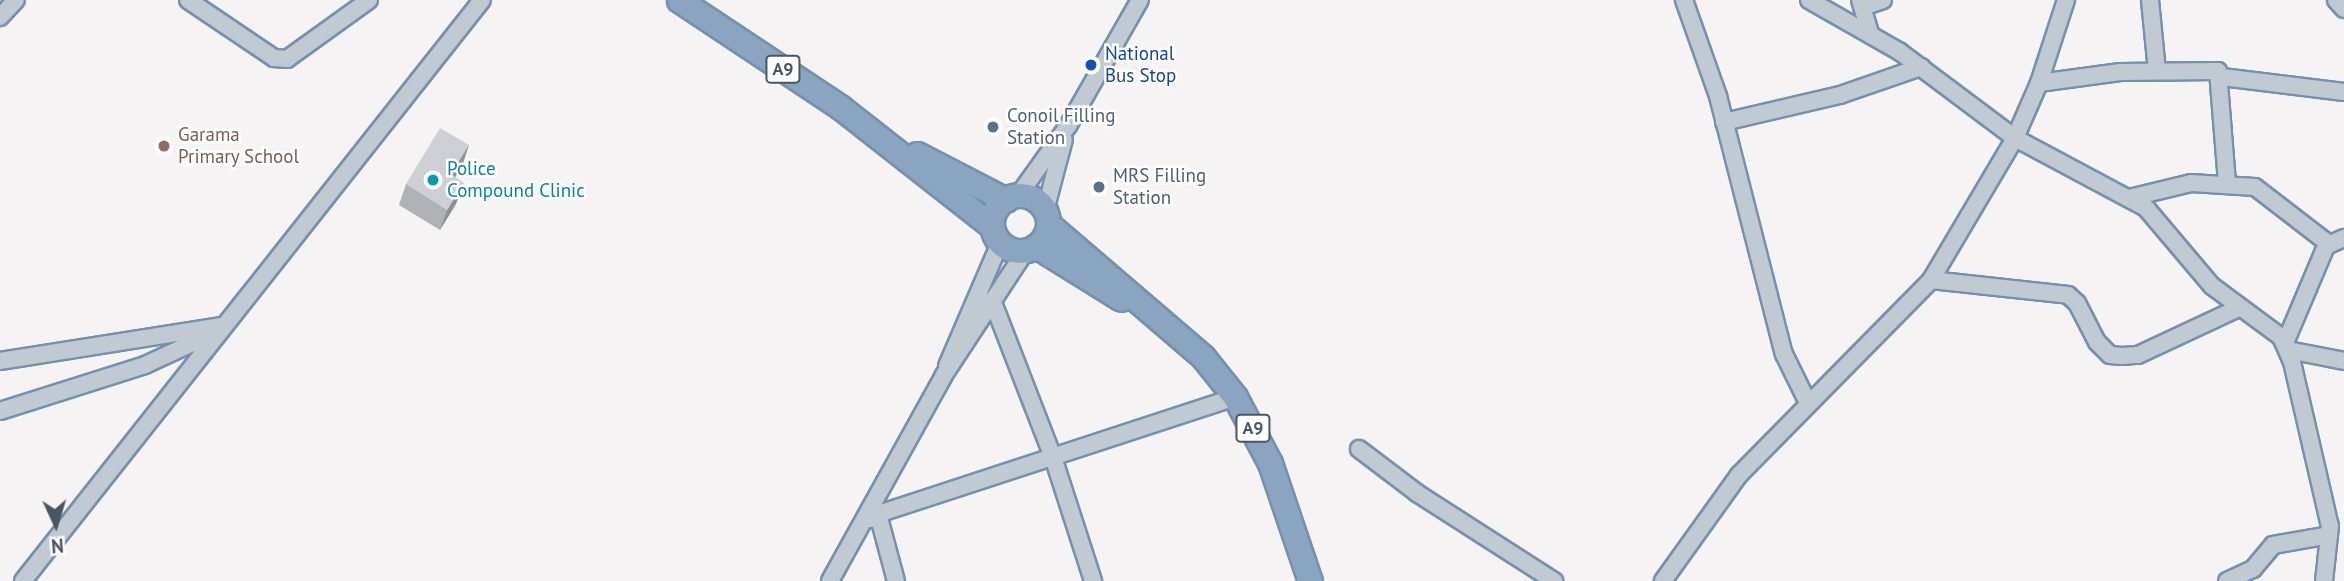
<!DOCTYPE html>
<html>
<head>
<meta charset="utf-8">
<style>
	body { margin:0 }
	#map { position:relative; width:2344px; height:581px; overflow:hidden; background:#f5f3f3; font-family:"PT Sans",sans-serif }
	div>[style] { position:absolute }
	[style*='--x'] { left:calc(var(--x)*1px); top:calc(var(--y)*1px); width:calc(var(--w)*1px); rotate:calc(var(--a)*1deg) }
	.roads { filter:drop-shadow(2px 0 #7690ad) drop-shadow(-2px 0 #7690ad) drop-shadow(0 2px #7690ad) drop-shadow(0 -2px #7690ad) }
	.minor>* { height:16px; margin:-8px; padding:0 8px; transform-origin:8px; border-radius:8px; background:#c1cad2 }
	.highway>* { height:23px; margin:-11.5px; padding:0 11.5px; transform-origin:11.5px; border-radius:11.5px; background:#8ba5c1 }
	.highway>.ring { margin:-11.5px; padding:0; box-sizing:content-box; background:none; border:23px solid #8ba5c1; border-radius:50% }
	.wall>* { inset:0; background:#b0b2b7 }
	.shaded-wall>* { inset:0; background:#909195 }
	.building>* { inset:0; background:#cdcfd5 }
	.dots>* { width:19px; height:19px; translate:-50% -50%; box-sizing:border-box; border:4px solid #fff; border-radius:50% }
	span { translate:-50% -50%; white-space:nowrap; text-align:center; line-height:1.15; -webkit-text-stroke:5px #fff; paint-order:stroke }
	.shield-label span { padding:2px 5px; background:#fff; border:2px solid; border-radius:5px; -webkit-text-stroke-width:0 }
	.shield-label { font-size:18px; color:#4a5661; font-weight:700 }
	.transit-label { font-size:19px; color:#164399 }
	.left { translate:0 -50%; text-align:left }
	.service-label { font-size:19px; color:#4e5e75 }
	.education-label { font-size:19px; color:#785e54 }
	.culture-label { font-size:19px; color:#0d838f }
	.north { position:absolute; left:21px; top:490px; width:70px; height:70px; -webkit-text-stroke:5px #fff; paint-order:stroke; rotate:176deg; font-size:19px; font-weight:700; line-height:28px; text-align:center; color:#4a5661 }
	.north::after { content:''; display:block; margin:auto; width:24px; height:32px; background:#4a5661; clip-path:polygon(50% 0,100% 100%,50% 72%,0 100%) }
</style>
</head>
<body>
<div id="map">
	<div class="roads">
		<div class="minor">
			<div style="--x:188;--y:0;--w:104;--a:34"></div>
			<div style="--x:274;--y:58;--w:13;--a:4"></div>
			<div style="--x:287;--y:59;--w:101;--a:-35.7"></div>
			<div style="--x:1684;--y:0;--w:102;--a:70.5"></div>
			<div style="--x:1718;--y:96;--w:266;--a:75.7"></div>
			<div style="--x:1784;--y:354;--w:55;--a:63.9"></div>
			<div style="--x:1809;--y:0;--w:105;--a:29.7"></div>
			<div style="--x:1900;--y:52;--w:144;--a:36.8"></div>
			<div style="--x:2015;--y:138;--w:149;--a:28.1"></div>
			<div style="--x:2146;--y:208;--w:102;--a:49.8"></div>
			<div style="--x:2212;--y:286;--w:86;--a:36.5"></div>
			<div style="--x:2281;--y:337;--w:27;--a:66"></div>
			<div style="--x:2292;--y:362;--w:168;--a:77"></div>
			<div style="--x:2330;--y:526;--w:55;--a:96.2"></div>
			<div style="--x:1860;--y:0;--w:34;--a:73"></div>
			<div style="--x:2150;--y:0;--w:71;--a:84.4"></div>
			<div style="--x:2336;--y:0;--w:12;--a:48"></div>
			<div style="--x:1863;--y:7;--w:21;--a:-19"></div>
			<div style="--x:0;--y:17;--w:23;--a:-47"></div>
			<div style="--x:2222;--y:77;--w:123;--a:7"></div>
			<div style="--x:2039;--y:83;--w:82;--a:-7.7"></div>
			<div style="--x:2120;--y:72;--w:98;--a:-0.6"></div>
			<div style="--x:2218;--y:71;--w:113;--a:85.4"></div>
			<div style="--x:1724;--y:122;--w:119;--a:-13.1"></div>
			<div style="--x:1840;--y:95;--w:86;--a:-19.1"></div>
			<div style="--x:1018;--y:196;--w:86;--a:-54.5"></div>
			<div style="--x:1068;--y:126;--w:145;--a:-60.3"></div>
			<div style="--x:2129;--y:198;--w:64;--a:-13.6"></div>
			<div style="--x:2191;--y:183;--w:64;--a:3.6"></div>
			<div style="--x:2255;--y:187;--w:93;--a:37.6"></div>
			<div style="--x:1045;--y:211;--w:74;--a:-75.2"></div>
			<div style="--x:1931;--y:280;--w:138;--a:6.2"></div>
			<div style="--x:2068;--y:295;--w:12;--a:42"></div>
			<div style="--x:2077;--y:303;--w:44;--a:62.9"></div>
			<div style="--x:2097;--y:342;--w:18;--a:45"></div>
			<div style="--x:2110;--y:355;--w:12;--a:5"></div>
			<div style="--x:2122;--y:356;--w:16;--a:-4"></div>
			<div style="--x:2138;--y:355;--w:111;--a:-25"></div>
			<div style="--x:992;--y:300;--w:168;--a:68.8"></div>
			<div style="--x:1053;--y:457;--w:130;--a:72.1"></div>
			<div style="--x:2285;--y:343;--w:105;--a:-67.1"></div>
			<div style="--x:2326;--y:246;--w:20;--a:-24"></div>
			<div style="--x:2288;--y:350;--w:57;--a:11.1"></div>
			<div style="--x:0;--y:361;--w:223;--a:-9"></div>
			<div style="--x:947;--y:366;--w:134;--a:-66.7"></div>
			<div style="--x:0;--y:411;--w:152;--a:-17.6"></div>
			<div style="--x:145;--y:365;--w:76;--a:-24.9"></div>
			<div style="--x:1359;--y:449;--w:73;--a:37.2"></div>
			<div style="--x:1417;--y:493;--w:163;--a:32.7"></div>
			<div style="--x:878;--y:514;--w:376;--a:-18.1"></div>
			<div style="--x:871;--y:519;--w:9;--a:-36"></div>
			<div style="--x:878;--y:514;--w:69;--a:75"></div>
			<div style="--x:23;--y:581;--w:740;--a:-51.69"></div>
			<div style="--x:830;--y:581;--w:235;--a:-61"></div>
			<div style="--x:944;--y:375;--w:149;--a:-56.7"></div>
			<div style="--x:1663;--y:581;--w:130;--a:-54.4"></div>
			<div style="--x:1739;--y:475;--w:274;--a:-45.4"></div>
			<div style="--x:1931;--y:280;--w:165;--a:-59.4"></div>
			<div style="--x:2015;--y:138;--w:60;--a:-66.4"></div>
			<div style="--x:2039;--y:83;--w:87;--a:-72"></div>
			<div style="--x:2227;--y:581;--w:29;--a:-25"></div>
			<div style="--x:2253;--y:569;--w:31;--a:-50"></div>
			<div style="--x:2273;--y:545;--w:57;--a:-10.1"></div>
		</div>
		<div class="highway">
			<div style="--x:679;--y:0;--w:193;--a:33.6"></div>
			<div style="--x:840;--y:107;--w:193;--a:38.1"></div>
			<div style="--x:917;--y:154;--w:100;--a:27.3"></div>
			<div class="ring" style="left:992px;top:195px;width:33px;height:33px"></div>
			<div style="--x:1048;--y:224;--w:204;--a:40.6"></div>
			<div style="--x:1203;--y:357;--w:51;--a:51.3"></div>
			<div style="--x:1235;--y:397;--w:75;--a:62.1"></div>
			<div style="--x:1270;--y:463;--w:125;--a:71.3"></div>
			<div style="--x:1036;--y:246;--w:100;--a:31.9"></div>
		</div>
	</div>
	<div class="wall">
		<div style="clip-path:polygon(469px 145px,462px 166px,455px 177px,456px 204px,440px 230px,399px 205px,406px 184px)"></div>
	</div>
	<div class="shaded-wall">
		<div style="clip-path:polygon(469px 145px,462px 166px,444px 195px,451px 174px)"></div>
		<div style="clip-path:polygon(464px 183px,456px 204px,440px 230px,447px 210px)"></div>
	</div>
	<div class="building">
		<div style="clip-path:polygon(440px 128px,469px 145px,451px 174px,464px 183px,447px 210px,406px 184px)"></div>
	</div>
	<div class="dots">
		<div style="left:1091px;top:65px;background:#1a4fb4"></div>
		<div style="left:993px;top:127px;background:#5c6f8a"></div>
		<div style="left:164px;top:146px;background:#8d6e63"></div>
		<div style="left:433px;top:180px;background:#0f9aa8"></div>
		<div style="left:1099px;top:187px;background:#5c6f8a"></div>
	</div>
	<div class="shield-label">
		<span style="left:783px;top:69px">A9</span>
		<span style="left:1253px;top:428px">A9</span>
	</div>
	<div class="transit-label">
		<span class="left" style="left:1105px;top:65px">National<br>Bus Stop</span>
	</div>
	<div class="service-label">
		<span class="left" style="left:1007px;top:127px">Conoil Filling<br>Station</span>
		<span class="left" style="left:1113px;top:187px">MRS Filling<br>Station</span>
	</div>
	<div class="education-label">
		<span class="left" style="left:178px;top:146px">Garama<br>Primary School</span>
	</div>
	<div class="culture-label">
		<span class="left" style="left:447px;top:180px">Police<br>Compound Clinic</span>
	</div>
	<div class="north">N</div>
</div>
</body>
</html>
